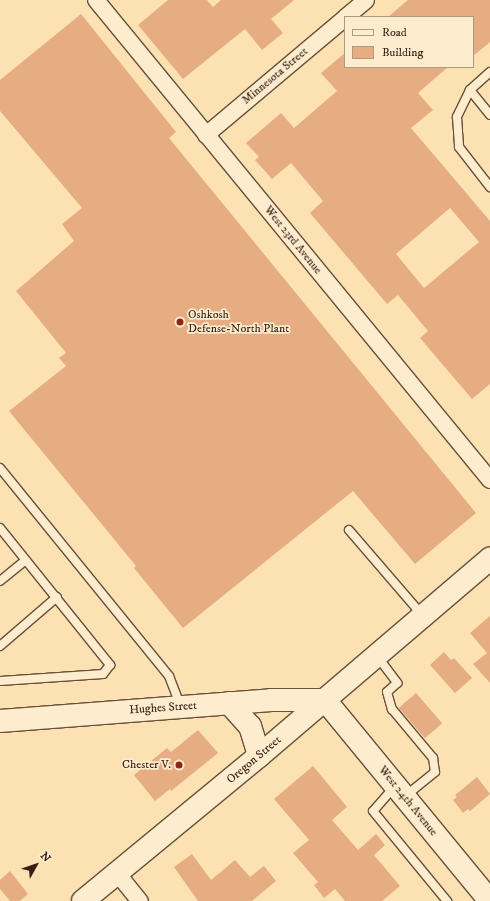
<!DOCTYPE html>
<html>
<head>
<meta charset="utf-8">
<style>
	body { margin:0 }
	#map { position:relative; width:490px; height:901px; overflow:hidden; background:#fce2b2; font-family:"IM FELL DW Pica",serif }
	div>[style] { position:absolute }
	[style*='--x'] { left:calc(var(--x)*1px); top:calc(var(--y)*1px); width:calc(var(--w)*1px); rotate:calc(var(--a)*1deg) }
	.building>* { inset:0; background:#e6ad82; transform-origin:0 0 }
	.roads { filter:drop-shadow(1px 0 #69503c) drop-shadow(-1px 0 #69503c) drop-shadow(0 1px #69503c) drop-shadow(0 -1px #69503c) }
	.lane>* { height:8px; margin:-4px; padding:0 4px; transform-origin:4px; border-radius:4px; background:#fdeccd }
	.street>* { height:16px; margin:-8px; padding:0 8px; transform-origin:8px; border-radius:8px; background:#fdeccd }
	.secondary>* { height:22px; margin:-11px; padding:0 11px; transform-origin:11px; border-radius:11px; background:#fdeccd }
	.dots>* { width:11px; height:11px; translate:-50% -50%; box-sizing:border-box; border:2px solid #fdeccd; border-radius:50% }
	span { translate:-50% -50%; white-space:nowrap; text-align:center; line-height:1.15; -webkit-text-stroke:3.5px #fdeccd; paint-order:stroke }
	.street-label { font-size:12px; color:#381f15 }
	.poi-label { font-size:12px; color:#381f15 }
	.left { translate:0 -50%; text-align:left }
	.right { translate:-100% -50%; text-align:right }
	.legend { position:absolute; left:344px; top:16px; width:130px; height:52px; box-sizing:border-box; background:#fdeccd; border:1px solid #ae9a83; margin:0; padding:5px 7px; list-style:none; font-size:12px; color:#381f15 }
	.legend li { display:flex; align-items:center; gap:8px; height:20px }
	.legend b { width:20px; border:1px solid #ae9a83 }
	.north { position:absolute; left:16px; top:845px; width:40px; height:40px; -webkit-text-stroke:3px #fdeccd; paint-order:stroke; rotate:50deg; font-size:11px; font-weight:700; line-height:16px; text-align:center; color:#381f15 }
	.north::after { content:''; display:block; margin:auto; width:14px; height:18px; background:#381f15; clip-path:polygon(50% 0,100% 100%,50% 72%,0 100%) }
</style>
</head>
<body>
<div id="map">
	<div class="building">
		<div style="clip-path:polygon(168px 0,207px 0,213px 7px,221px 0,294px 0,271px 19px,283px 33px,262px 50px,245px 29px,183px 79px,138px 25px)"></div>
		<div style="clip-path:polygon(408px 0,490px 0,490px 42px,473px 56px,473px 17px,388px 17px)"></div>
		<div style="clip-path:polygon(81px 14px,176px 132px,169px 138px,476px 513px,415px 564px,353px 491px,183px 628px,134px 568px,136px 566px,9px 411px,66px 366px,59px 358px,66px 353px,16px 291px,74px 241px,62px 224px,82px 208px,0 111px,0 80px)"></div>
		<div style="clip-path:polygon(evenodd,345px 53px,345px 67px,448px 67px,418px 93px,433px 110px,411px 128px,490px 221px,490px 384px,472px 399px,420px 338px,428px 331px,398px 295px,387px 304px,310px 213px,323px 201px,291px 163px,272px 179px,255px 160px,259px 157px,246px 143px,281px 113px,294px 128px,337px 91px,321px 73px,345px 53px,450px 208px,479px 242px,424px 288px,396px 254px,450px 208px)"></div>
		<div style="clip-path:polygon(490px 616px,490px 683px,473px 664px,487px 653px,470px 633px)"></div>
		<div style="clip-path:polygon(444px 652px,451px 660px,454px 658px,472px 678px,455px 693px,430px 665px)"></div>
		<div style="left:416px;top:693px;width:40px;height:23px;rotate:49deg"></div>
		<div style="clip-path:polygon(198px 730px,218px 753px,171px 791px,170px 789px,155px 801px,134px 775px,167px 748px,171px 752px)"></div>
		<div style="clip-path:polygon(313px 766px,347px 807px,332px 820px,358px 850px,376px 834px,385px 845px,374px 855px,400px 886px,382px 901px,345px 901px,335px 889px,324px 898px,314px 885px,318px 882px,293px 853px,309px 840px,274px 799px)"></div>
		<div style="clip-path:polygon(477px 777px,490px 794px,470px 811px,468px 809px,463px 813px,453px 800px,457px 797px,455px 795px)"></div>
		<div style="clip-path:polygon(192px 854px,211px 880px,235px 860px,250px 877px,264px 866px,276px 881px,252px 901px,198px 901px,174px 867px)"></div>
		<div style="clip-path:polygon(10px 871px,28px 894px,20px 901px,10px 901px,0 889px,0 880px)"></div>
	</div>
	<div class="roads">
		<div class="lane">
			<div style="--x:490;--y:72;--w:27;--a:138"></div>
			<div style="--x:470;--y:90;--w:30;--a:116"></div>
			<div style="--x:457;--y:117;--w:30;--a:86"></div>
			<div style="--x:459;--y:147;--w:51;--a:52.2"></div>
			<div style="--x:470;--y:90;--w:32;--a:51"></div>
			<div style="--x:0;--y:468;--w:268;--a:50.9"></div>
			<div style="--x:169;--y:676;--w:31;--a:69"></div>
			<div style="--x:0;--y:528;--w:176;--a:51.2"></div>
			<div style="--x:110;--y:665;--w:11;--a:128"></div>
			<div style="--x:103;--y:674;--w:103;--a:176.1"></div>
			<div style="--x:349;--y:530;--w:113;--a:49.3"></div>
			<div style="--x:0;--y:581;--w:33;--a:-39"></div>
			<div style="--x:0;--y:646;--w:75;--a:-40.7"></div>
			<div style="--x:377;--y:656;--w:34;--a:53"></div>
			<div style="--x:397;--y:683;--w:13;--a:138"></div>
			<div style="--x:387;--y:692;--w:18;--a:74"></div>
			<div style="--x:392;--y:709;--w:64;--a:50.1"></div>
			<div style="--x:433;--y:758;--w:14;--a:82"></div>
			<div style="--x:435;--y:772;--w:38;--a:141"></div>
			<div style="--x:395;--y:786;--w:33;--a:131"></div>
			<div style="--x:373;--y:811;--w:117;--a:50.6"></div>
		</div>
		<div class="street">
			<div style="--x:96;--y:0;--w:621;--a:50.62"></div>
			<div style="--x:346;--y:17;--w:26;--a:-40"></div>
			<div style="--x:206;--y:135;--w:182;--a:-40.1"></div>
			<div style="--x:117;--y:873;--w:36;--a:51"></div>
		</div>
		<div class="secondary">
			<div style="--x:325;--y:700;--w:260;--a:50.6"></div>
			<div style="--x:229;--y:703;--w:31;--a:48"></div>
			<div style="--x:250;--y:726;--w:31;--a:73"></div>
			<div style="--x:0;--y:721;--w:272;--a:-4.4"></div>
			<div style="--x:271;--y:700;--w:54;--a:0"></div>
			<div style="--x:83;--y:901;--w:228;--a:-39.5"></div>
			<div style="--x:259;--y:756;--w:304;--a:-40.5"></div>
		</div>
	</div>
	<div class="dots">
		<div style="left:180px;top:322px;background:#8f2418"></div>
		<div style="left:179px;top:765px;background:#8f2418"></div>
	</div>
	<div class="street-label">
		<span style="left:275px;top:76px;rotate:-40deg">Minnesota Street</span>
		<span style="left:293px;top:240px;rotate:51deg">West 23rd Avenue</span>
		<span style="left:163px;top:708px;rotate:-4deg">Hughes Street</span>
		<span style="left:254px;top:760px;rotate:-40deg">Oregon Street</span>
		<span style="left:408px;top:801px;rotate:51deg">West 24th Avenue</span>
	</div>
	<div class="poi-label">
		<span class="left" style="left:188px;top:322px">Oshkosh<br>Defense-North Plant</span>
		<span class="right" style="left:171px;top:765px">Chester V.</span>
	</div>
	<ul class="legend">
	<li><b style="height:5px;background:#fdeccd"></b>Road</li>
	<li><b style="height:11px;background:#e6ad82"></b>Building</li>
	</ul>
	<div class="north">N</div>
</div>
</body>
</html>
